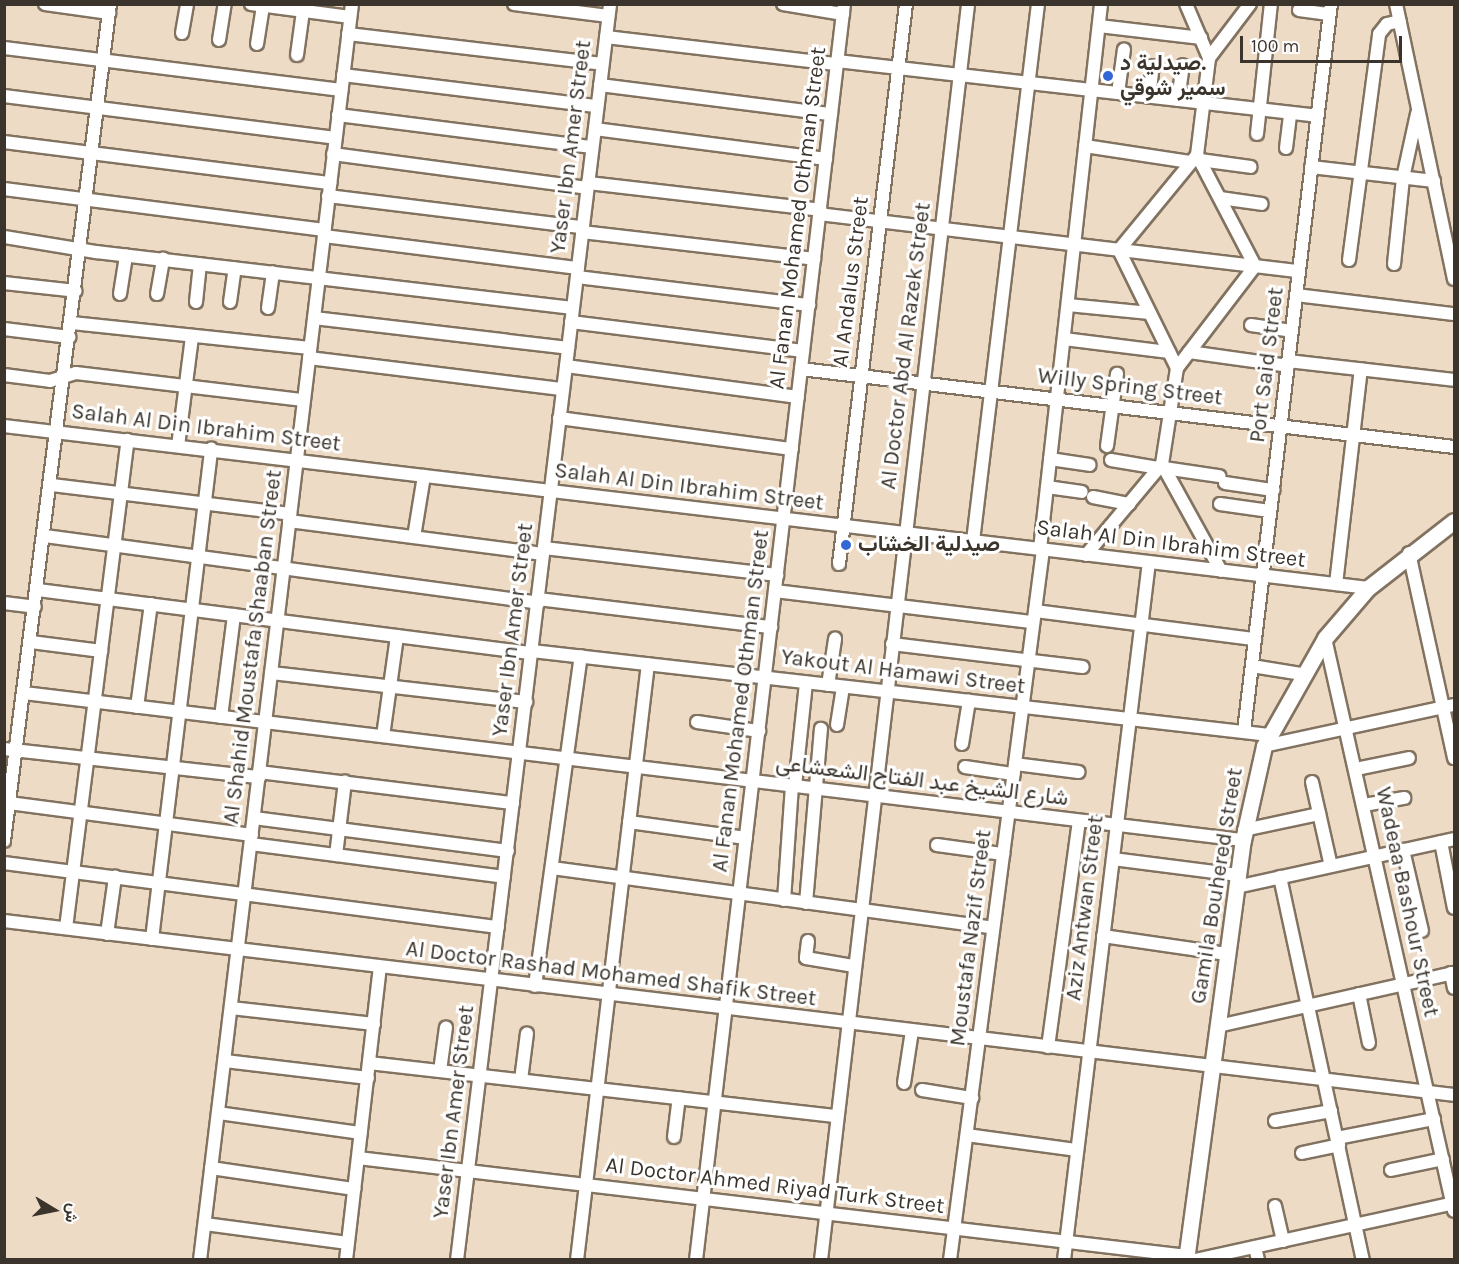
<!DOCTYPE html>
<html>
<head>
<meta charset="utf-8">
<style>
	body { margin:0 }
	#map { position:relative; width:1459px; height:1264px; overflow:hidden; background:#eddbc6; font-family:Karla,Vazirmatn,sans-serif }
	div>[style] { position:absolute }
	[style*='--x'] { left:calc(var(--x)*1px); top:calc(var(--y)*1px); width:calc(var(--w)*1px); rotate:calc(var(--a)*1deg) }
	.roads { filter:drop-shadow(2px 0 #827260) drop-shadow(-2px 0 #827260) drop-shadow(0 2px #827260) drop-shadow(0 -2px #827260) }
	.minor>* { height:12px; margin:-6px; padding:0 6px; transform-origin:6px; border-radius:6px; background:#fff }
	.major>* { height:15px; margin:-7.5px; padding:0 7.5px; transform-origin:7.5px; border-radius:7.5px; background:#fff }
	.dots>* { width:16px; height:16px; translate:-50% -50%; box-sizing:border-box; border:3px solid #fff; border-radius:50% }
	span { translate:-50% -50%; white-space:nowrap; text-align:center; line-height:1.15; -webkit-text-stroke:6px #fff; paint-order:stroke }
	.poi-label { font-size:22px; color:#3b342c; font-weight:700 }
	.left { translate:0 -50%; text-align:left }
	.street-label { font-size:22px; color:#3b342c }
	.frame { position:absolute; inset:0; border:6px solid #3b342c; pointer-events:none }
	.north { position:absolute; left:24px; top:1180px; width:60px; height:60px; -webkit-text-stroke:4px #fff; paint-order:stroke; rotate:100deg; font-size:16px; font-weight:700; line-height:24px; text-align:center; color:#3b342c }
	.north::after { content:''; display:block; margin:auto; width:21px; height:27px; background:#3b342c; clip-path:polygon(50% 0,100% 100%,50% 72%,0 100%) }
	.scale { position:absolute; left:1240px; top:36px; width:162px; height:27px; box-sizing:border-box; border:3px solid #3b342c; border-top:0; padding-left:8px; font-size:18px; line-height:21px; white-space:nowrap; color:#3b342c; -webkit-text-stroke:4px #fff; paint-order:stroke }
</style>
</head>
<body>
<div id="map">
	<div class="roads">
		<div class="minor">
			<div style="--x:45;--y:4;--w:65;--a:8"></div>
			<div style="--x:251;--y:4;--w:100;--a:7.5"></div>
			<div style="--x:514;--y:4;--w:95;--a:7.3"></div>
			<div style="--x:783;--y:4;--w:61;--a:9.5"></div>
			<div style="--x:1186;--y:4;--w:59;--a:66.9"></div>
			<div style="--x:1396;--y:4;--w:281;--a:78.1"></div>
			<div style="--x:1299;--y:10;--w:30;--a:8"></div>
			<div style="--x:1099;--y:26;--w:103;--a:6.7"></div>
			<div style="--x:182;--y:33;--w:29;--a:-80"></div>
			<div style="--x:348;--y:34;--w:256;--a:6.7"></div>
			<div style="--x:606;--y:37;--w:233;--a:6.7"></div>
			<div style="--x:219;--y:40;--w:36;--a:-81"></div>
			<div style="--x:257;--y:44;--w:38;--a:-81"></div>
			<div style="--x:4;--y:48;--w:340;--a:7.1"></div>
			<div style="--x:297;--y:55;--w:44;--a:-82.2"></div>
			<div style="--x:837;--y:61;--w:483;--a:6.5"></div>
			<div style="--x:343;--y:75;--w:256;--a:7"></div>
			<div style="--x:600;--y:85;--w:233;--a:7.2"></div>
			<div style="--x:1118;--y:93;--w:44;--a:-82.2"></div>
			<div style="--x:4;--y:96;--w:334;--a:7.2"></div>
			<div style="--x:1149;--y:97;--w:31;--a:-83"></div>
			<div style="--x:1178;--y:100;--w:35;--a:-82"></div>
			<div style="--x:338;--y:115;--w:256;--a:7.2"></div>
			<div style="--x:595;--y:129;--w:233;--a:7.4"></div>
			<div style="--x:1257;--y:134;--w:131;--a:-83.9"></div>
			<div style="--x:4;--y:142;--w:329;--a:7.2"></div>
			<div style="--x:1085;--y:146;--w:106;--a:8.7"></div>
			<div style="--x:1286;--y:148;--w:35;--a:-83"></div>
			<div style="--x:333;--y:154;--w:256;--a:7.6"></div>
			<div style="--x:1197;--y:155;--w:98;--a:-82.9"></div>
			<div style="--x:1209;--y:58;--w:68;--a:-52.8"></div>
			<div style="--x:1200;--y:160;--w:51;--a:7.8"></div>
			<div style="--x:1311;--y:167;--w:124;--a:6.5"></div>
			<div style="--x:588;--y:183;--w:234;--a:6.6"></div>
			<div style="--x:4;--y:189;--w:323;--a:7.3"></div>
			<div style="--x:328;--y:196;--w:256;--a:7"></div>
			<div style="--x:1220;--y:198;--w:42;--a:8.1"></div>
			<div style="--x:819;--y:214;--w:483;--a:6.8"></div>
			<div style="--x:582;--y:232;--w:234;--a:6.6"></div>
			<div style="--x:324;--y:236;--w:256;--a:7.2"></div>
			<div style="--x:4;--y:237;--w:93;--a:9.3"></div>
			<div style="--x:96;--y:252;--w:480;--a:6.7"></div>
			<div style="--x:1349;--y:260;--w:228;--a:-82.4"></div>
			<div style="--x:1379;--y:34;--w:13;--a:-51"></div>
			<div style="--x:1387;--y:24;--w:13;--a:-13"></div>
			<div style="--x:1394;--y:264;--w:86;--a:-84"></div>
			<div style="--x:1403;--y:178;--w:66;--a:-77.7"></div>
			<div style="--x:577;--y:277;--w:234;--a:6.9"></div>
			<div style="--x:4;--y:283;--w:72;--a:6.3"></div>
			<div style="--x:120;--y:294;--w:39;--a:-81"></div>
			<div style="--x:157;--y:294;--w:36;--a:-80"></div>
			<div style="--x:1296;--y:295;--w:159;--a:6.9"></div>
			<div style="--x:196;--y:302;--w:38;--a:-84"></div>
			<div style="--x:230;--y:302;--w:34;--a:-82"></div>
			<div style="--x:1068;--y:305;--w:82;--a:5.6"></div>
			<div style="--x:268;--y:308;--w:36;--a:-82"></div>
			<div style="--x:314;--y:318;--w:256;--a:6.7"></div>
			<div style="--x:571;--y:322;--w:234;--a:7.1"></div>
			<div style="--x:72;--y:323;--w:239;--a:6"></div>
			<div style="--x:1251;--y:325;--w:41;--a:8.3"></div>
			<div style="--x:4;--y:329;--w:66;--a:6.9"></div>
			<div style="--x:1064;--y:339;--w:106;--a:7.1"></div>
			<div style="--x:1189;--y:352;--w:100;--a:8"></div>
			<div style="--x:309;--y:358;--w:256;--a:7"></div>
			<div style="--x:1288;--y:361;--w:167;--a:6.5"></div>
			<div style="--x:566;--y:366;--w:234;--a:7.6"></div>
			<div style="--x:1177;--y:368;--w:131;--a:-116.2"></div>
			<div style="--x:1119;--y:250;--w:123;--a:-50.6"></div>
			<div style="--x:801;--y:369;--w:658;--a:6.81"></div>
			<div style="--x:4;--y:375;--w:46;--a:7.4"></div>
			<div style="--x:50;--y:381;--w:27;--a:-17"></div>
			<div style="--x:76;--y:373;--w:229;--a:6.8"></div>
			<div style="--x:559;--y:418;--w:235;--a:7.6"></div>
			<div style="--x:4;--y:426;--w:1374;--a:6.77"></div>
			<div style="--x:178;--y:446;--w:111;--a:-82.7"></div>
			<div style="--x:1107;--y:446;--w:73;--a:-82.1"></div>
			<div style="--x:1050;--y:459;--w:40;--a:8.5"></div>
			<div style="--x:1111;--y:460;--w:49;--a:9.5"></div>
			<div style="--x:1162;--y:464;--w:122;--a:61.1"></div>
			<div style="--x:1164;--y:468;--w:56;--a:8.3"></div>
			<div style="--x:1225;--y:483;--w:49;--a:8.3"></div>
			<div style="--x:52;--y:485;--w:240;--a:6.9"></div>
			<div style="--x:1047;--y:487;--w:35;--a:8"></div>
			<div style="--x:1093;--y:497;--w:37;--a:11"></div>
			<div style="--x:1220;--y:504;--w:50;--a:8"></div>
			<div style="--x:289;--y:521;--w:256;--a:7.4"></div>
			<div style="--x:45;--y:536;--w:498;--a:7.7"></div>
			<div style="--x:414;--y:537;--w:62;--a:-80.7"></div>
			<div style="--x:973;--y:541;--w:541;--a:-83.1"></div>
			<div style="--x:544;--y:548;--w:235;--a:6.6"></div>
			<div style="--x:1040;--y:549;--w:548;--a:-83.61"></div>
			<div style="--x:1409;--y:553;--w:210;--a:77.6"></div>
			<div style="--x:1086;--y:555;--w:119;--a:-50.1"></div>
			<div style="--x:1162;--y:464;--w:97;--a:-81.1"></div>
			<div style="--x:1177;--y:368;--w:128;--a:-52.6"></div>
			<div style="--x:1255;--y:266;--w:125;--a:-117.6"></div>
			<div style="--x:839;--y:564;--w:564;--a:-83.18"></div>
			<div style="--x:1336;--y:584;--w:216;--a:-83.4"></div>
			<div style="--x:38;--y:590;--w:498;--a:7.3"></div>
			<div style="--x:775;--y:591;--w:260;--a:6.9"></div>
			<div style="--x:538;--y:599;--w:235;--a:6.9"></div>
			<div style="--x:4;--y:603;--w:31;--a:7"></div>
			<div style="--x:1035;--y:611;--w:222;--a:7.3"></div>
			<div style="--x:1325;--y:638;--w:587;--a:77.31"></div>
			<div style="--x:31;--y:642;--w:71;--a:7.3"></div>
			<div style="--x:892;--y:644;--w:192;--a:6.9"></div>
			<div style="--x:532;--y:651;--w:742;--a:6.5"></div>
			<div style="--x:1252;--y:666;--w:51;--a:9.1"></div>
			<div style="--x:271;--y:673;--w:257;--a:6.5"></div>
			<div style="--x:828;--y:685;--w:47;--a:-81.3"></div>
			<div style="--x:24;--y:693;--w:1228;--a:6.88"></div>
			<div style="--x:137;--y:707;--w:104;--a:-82.3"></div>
			<div style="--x:221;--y:717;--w:103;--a:-82.7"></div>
			<div style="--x:697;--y:722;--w:63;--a:8.3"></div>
			<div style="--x:837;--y:725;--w:38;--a:-81"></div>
			<div style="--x:1244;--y:731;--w:732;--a:-83.18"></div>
			<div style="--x:383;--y:736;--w:101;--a:-82"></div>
			<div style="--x:962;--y:744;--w:44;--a:-80.8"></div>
			<div style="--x:1264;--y:746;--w:194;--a:-12.2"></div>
			<div style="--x:4;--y:749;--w:257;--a:6.3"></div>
			<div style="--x:1015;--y:764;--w:64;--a:7.2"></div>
			<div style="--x:965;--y:767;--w:49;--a:8.3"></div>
			<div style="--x:1356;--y:769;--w:54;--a:-11.7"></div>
			<div style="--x:259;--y:772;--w:256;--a:7"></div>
			<div style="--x:1312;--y:782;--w:86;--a:77.3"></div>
			<div style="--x:795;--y:786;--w:104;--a:-83.9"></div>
			<div style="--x:9;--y:803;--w:245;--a:7.5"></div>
			<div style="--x:1364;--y:805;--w:41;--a:-9.9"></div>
			<div style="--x:254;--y:818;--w:256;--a:7.4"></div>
			<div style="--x:629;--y:822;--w:118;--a:7.8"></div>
			<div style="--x:1244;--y:830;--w:77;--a:-12"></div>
			<div style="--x:4;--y:841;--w:844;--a:-82.78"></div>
			<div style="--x:1441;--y:842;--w:67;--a:78.9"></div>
			<div style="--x:251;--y:844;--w:255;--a:7.4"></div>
			<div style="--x:937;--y:845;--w:67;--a:7.8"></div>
			<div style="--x:1403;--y:850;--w:83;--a:76.8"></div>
			<div style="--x:336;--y:855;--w:74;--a:-83"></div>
			<div style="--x:1113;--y:859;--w:126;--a:7.3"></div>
			<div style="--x:4;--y:863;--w:498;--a:7.4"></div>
			<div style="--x:552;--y:868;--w:445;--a:7.7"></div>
			<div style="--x:1280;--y:877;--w:392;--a:77.8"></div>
			<div style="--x:1236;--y:887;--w:223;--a:-12.4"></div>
			<div style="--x:784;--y:900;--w:114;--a:-86"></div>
			<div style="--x:806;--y:903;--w:175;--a:-85.1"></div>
			<div style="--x:4;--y:921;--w:1460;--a:6.84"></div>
			<div style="--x:66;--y:928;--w:492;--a:-82.8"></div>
			<div style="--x:107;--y:934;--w:58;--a:-82"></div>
			<div style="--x:1103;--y:936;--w:125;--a:8.3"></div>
			<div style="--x:152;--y:939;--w:494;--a:-83.1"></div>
			<div style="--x:808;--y:941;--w:17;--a:97"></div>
			<div style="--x:806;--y:958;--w:49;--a:9.5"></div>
			<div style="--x:1451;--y:973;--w:15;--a:79"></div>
			<div style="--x:535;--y:986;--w:333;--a:-82.1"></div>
			<div style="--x:1359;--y:994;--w:50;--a:78.5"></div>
			<div style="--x:231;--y:1008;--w:144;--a:6.4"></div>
			<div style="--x:1218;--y:1026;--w:242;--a:-12.7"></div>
			<div style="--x:1048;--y:1047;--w:228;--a:-82.2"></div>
			<div style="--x:225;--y:1061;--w:144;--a:6.8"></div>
			<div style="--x:369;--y:1063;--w:471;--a:6.5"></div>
			<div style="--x:440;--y:1071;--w:44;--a:-82.2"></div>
			<div style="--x:521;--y:1080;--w:47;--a:-82.7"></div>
			<div style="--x:904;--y:1083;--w:53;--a:-81.3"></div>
			<div style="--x:922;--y:1090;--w:51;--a:9.1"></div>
			<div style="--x:218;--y:1113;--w:144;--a:8"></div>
			<div style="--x:1275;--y:1121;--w:57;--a:-10.1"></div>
			<div style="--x:967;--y:1135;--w:111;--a:7.8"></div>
			<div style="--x:674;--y:1137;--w:39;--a:-83"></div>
			<div style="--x:1337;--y:1138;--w:99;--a:-11.1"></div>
			<div style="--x:1302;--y:1153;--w:38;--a:-12"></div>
			<div style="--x:358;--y:1158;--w:835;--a:6.74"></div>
			<div style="--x:211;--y:1168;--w:145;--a:8.4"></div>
			<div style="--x:1391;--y:1170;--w:53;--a:-11.9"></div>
			<div style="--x:1275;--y:1206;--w:36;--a:77"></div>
			<div style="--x:205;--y:1224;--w:144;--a:7.6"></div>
			<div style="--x:1255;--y:1247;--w:13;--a:77"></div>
			<div style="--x:200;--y:1260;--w:1265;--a:-83.1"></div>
			<div style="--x:346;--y:1260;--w:294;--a:-83.4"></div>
			<div style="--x:457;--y:1260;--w:1265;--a:-83.05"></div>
			<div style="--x:577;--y:1260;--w:600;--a:-83.21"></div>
			<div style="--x:696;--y:1260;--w:1265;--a:-83.28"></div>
			<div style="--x:821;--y:1260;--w:1265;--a:-83.32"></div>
			<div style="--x:950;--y:1260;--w:716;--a:-82.54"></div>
			<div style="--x:1064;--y:1260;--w:703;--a:-83.06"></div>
			<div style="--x:1195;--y:1260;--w:265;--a:-12.4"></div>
		</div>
		<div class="major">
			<div style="--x:1186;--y:1260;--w:424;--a:-82.3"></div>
			<div style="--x:1243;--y:840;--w:96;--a:-77.4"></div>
			<div style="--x:1264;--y:746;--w:124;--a:-60.5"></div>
			<div style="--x:1325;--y:638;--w:66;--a:-49.3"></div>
			<div style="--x:1368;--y:588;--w:109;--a:-37.9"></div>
		</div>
	</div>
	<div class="dots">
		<div style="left:1108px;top:76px;background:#3467d6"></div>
		<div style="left:846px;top:545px;background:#3467d6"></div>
	</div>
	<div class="poi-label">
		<span class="left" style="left:1120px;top:76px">صيدلية د.<br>سمير شوقي</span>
		<span class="left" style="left:858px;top:545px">صيدلية الخشاب</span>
	</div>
	<div class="street-label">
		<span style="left:571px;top:147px;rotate:-83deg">Yaser Ibn Amer Street</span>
		<span style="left:798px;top:218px;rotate:-83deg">Al Fanan Mohamed Othman Street</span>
		<span style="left:851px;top:282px;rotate:-83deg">Al Andalus Street</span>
		<span style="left:906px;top:346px;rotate:-83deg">Al Doctor Abd Al Razek Street</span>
		<span style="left:1267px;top:365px;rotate:-83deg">Port Said Street</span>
		<span style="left:1130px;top:387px;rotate:7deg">Willy Spring Street</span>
		<span style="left:206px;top:428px;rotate:7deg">Salah Al Din Ibrahim Street</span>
		<span style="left:689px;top:487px;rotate:7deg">Salah Al Din Ibrahim Street</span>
		<span style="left:1171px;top:544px;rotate:7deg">Salah Al Din Ibrahim Street</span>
		<span style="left:513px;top:630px;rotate:-83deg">Yaser Ibn Amer Street</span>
		<span style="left:253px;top:647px;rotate:-83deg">Al Shahid Moustafa Shaaban Street</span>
		<span style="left:903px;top:672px;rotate:7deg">Yakout Al Hamawi Street</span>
		<span style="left:741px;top:701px;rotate:-83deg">Al Fanan Mohamed Othman Street</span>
		<span style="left:922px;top:781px;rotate:7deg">شارع الشيخ عبد الفتاح الشعشاعى</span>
		<span style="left:1217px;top:886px;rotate:-81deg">Gamila Bouhered Street</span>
		<span style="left:1407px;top:902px;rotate:78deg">Wadeaa Bashour Street</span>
		<span style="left:1085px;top:908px;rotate:-83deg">Aziz Antwan Street</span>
		<span style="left:971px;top:938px;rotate:-83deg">Moustafa Nazif Street</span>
		<span style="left:611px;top:974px;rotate:7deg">Al Doctor Rashad Mohamed Shafik Street</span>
		<span style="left:454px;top:1112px;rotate:-83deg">Yaser Ibn Amer Street</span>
		<span style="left:775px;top:1186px;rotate:7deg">Al Doctor Ahmed Riyad Turk Street</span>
	</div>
	<div class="frame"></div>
	<div class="north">ش</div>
	<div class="scale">100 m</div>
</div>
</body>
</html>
